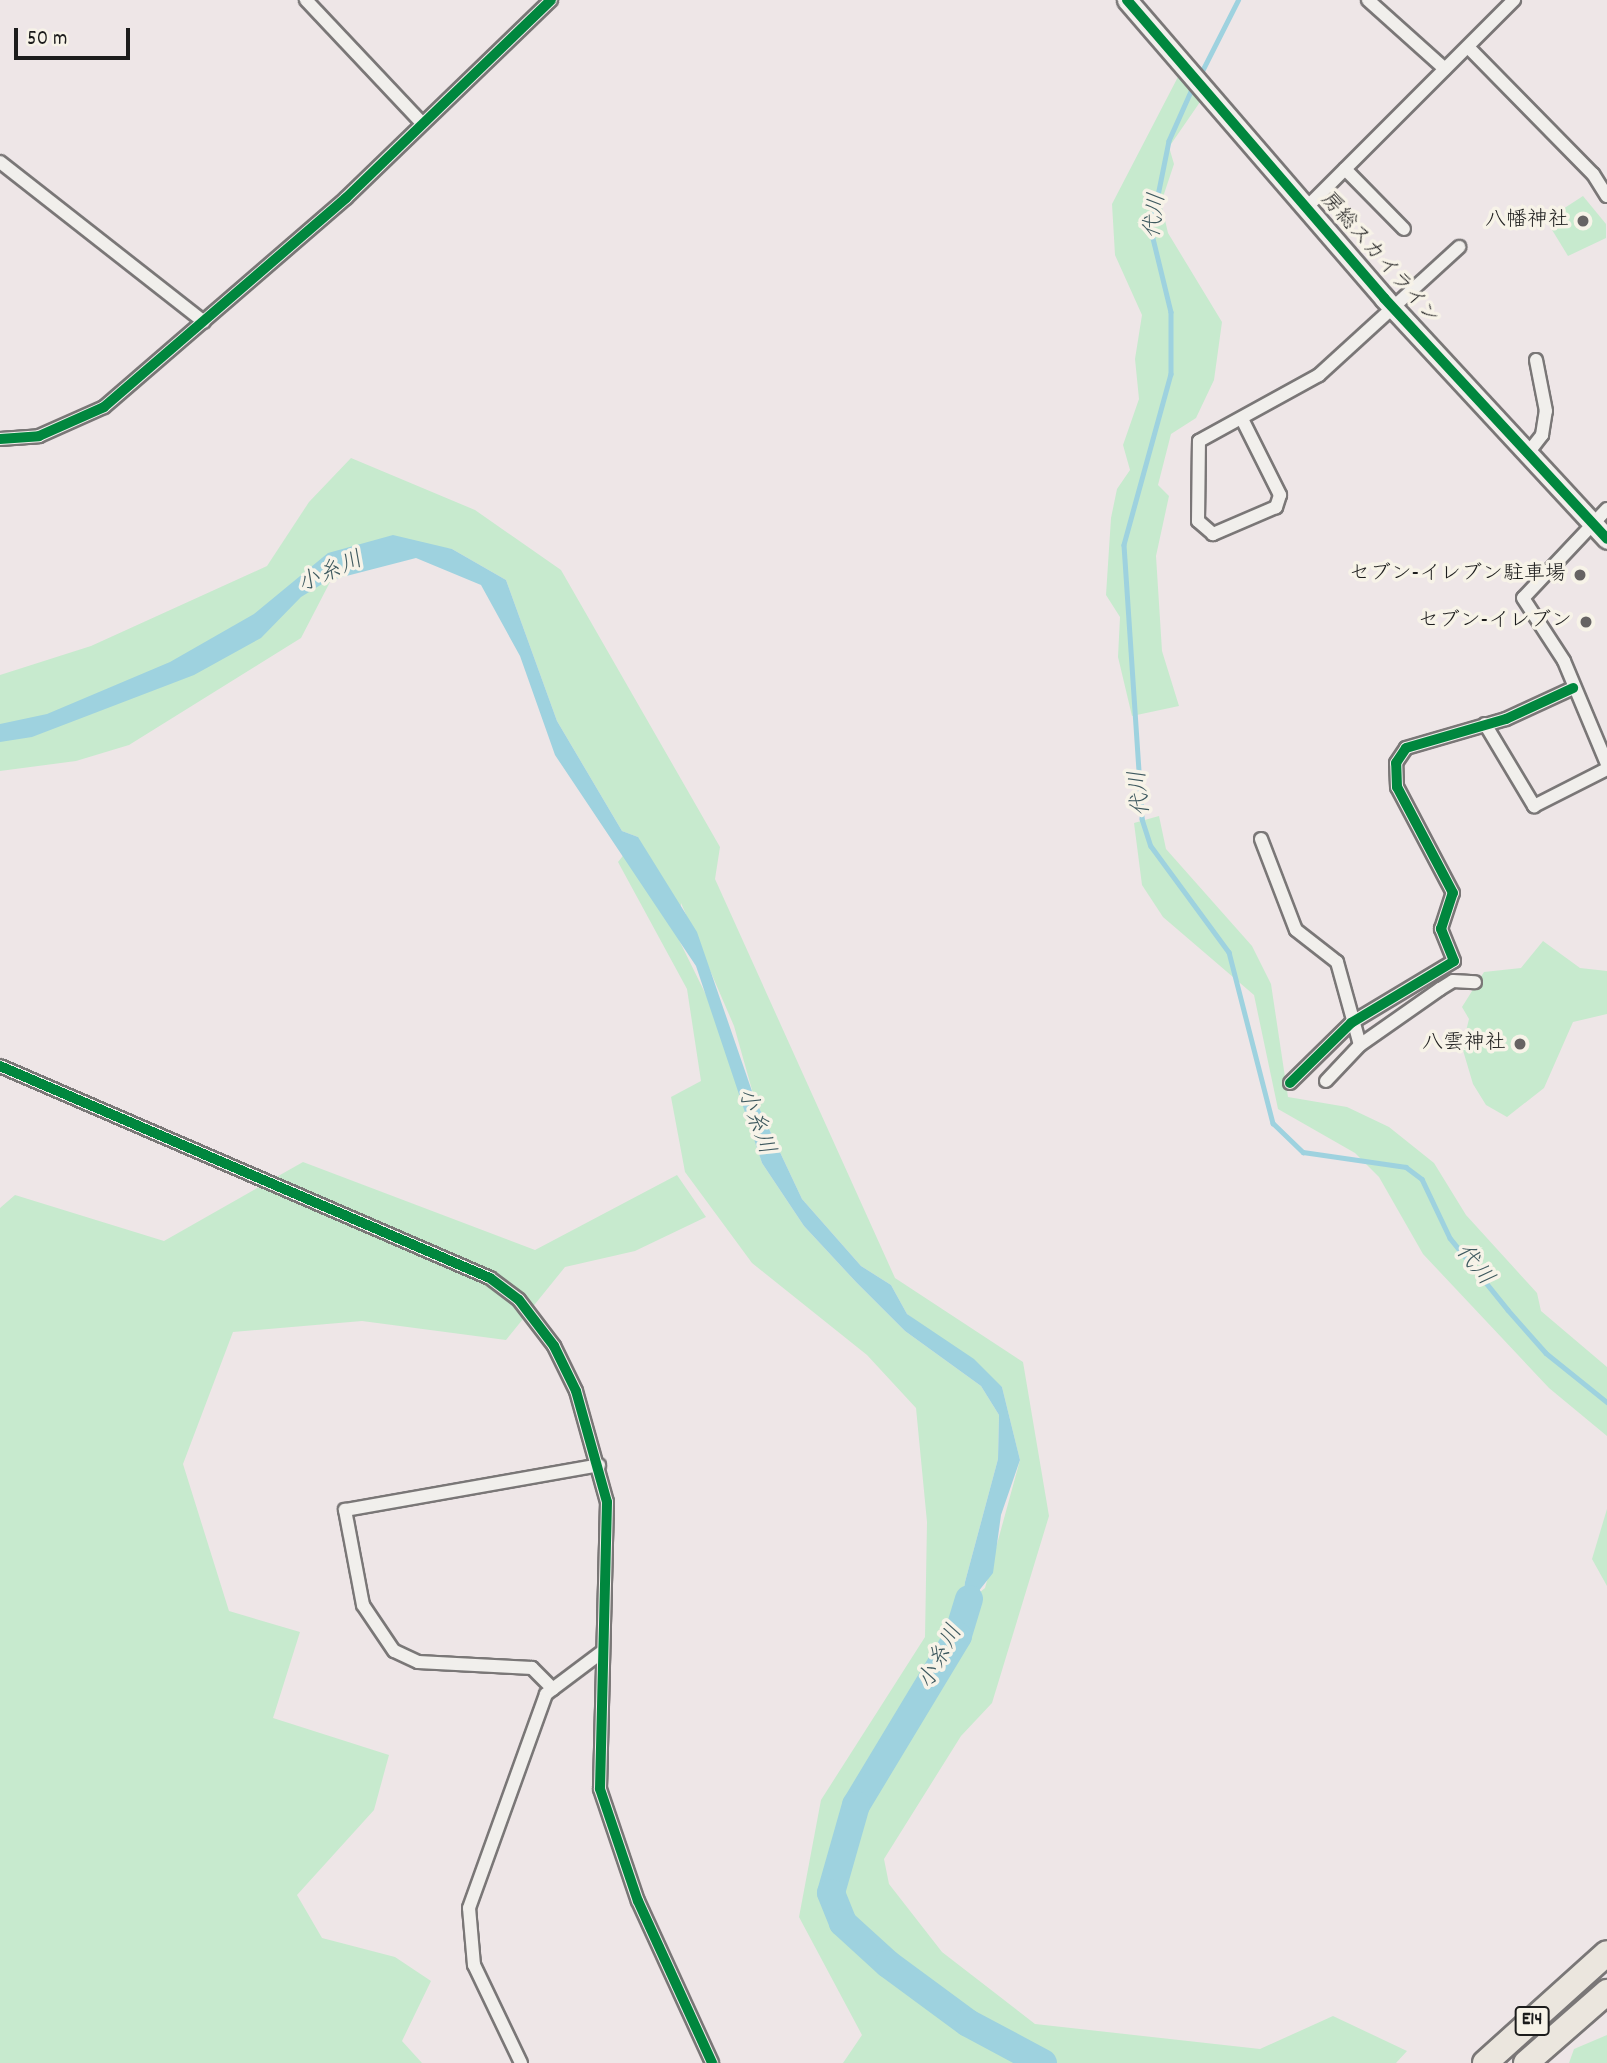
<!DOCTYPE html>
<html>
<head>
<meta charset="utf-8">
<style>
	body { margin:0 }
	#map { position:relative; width:1607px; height:2063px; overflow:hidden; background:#eee6e7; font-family:Dekko,"Klee One",sans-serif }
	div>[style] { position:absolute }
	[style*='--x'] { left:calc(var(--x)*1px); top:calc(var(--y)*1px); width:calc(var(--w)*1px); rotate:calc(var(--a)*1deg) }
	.green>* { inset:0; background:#c7eace }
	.water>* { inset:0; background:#9ed2df }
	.stream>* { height:4.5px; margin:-2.25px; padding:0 2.25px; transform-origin:2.25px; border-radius:2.25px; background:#9ed2df }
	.river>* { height:28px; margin:-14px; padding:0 14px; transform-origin:14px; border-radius:14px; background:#9ed2df }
	.roads { filter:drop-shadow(2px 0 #7a7777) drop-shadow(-2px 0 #7a7777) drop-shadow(0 2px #7a7777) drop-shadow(0 -2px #7a7777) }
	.street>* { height:12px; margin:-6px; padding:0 6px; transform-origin:6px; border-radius:6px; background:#f1efec }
	.secondary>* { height:19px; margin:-9.5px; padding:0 9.5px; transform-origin:9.5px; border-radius:9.5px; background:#f1efec }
	.highway>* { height:24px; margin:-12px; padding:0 12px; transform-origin:12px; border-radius:12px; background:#ebe6de }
	.cycleway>* { height:10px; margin:-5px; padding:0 5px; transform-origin:5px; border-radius:5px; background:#00873e }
	.dots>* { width:19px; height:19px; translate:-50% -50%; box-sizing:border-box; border:4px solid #f7f3e8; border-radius:50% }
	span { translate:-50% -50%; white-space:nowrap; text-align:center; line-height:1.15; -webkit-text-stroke:7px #f7f3e8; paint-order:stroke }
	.shield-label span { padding:2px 5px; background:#f7f3e8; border:2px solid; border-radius:5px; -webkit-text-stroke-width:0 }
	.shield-label { font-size:19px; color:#1c1c1c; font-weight:700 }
	.poi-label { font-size:21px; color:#1c1c1c }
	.right { translate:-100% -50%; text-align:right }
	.street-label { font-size:21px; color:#1c1c1c }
	.water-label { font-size:23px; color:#3e595f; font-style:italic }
	.scale { position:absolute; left:14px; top:28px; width:116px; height:32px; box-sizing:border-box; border:4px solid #1c1c1c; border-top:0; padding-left:9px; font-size:21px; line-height:24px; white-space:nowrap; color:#1c1c1c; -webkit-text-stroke:5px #f7f3e8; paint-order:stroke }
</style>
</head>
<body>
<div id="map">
	<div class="green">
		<div style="clip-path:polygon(1180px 73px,1200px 102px,1169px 147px,1174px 164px,1161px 203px,1168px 233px,1222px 322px,1214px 380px,1196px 418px,1171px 434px,1158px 485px,1169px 496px,1156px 556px,1162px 651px,1179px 706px,1132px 716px,1118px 657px,1120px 617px,1106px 595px,1111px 518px,1117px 489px,1130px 470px,1123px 445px,1139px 399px,1135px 359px,1142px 315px,1115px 255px,1112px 204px)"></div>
		<div style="clip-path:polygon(1583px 196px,1606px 224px,1606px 238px,1568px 256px,1546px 220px)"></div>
		<div style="clip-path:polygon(evenodd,351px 458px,475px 510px,561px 570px,720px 847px,715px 879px,895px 1278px,1023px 1362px,1049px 1516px,992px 1703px,961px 1736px,884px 1859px,889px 1884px,942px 1952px,1035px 2024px,1260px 2049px,1333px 2016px,1407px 2051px,1396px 2063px,843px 2063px,862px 2035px,799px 1917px,821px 1800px,925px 1637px,927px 1522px,916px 1408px,867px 1355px,752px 1263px,685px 1172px,671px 1097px,701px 1081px,687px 989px,618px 862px,638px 837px,622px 831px,557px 721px,506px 580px,452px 549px,406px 544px,344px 555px,301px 638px,129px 745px,76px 761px,0 771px,0 675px,91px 646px,267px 566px,309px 502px,351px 458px,681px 903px,734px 1026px,754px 1097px,802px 1199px,861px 1266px,891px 1285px,907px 1314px,1002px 1387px,1020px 1460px,985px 1588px,974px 1597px,959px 1634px,965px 1582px,998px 1459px,999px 1415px,981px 1386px,905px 1331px,856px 1282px,804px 1226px,762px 1163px,710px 1003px,679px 940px,681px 903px)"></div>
		<div style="clip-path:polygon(1159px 816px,1166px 849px,1252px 946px,1271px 984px,1288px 1097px,1347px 1107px,1389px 1127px,1434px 1163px,1466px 1215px,1537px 1293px,1541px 1311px,1607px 1367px,1607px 1436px,1549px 1388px,1423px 1254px,1379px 1177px,1355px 1153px,1278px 1109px,1254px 995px,1163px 917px,1142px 885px,1134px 823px)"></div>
		<div style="clip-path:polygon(1543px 941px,1580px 968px,1607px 971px,1607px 1014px,1573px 1022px,1544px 1088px,1507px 1117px,1486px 1105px,1473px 1084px,1462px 1047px,1469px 1019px,1462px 1007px,1484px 972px,1521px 968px)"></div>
		<div style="clip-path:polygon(303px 1162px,535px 1250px,677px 1175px,706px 1217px,635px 1251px,565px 1267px,506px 1340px,362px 1321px,233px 1332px,183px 1464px,229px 1611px,300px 1632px,273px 1718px,389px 1755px,374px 1810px,297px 1895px,322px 1938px,395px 1957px,431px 1981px,402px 2041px,422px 2063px,0 2063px,0 1208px,15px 1195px,164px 1241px)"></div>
		<div style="clip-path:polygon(1607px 1509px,1607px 1586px,1592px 1559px)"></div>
		<div style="clip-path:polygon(1607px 2035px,1607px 2063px,1569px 2063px,1574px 2049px)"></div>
	</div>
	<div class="water">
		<div style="clip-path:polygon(393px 535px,452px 549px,506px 580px,557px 721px,622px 831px,638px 837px,697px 932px,754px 1097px,802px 1199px,861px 1266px,891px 1285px,907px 1314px,974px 1359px,1002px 1387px,1020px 1460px,1001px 1515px,993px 1573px,974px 1597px,958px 1636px,965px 1582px,998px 1459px,999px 1415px,981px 1386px,905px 1331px,856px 1282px,804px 1226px,762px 1163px,696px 966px,555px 755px,520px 656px,481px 585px,416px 558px,327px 581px,301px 597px,261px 638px,194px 675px,32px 737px,0 742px,0 724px,47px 714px,170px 662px,254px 614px,328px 553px)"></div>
	</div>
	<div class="stream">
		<div style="--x:1199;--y:77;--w:86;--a:-63.1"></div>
		<div style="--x:1193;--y:87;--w:59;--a:114"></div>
		<div style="--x:1169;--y:141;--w:91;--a:101.4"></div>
		<div style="--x:1151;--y:230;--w:84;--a:76.3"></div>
		<div style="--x:1171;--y:312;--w:62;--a:90"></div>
		<div style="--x:1171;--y:374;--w:177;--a:105.4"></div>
		<div style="--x:1124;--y:545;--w:275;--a:86.2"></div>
		<div style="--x:1142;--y:819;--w:28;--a:72"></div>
		<div style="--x:1151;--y:846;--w:132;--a:53.7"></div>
		<div style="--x:1229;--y:952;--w:177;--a:75.6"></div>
		<div style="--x:1273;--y:1123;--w:42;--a:44"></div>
		<div style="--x:1303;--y:1152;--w:104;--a:8.3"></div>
		<div style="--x:1406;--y:1167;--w:20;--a:37"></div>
		<div style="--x:1422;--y:1179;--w:65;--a:64.6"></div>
		<div style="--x:1450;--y:1238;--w:92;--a:51.1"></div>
		<div style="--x:1508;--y:1310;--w:57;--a:48.5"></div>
		<div style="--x:1546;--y:1353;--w:78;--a:38.8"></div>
	</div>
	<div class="river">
		<div style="--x:969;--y:1599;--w:39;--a:107"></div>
		<div style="--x:958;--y:1636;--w:197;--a:121.1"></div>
		<div style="--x:856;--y:1805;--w:91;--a:105.9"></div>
		<div style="--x:831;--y:1893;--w:32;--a:68"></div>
		<div style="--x:843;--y:1923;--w:61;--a:42.3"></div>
		<div style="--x:888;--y:1964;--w:99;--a:36.4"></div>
		<div style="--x:968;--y:2023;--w:85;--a:28.1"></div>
	</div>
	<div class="roads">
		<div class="street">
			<div style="--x:306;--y:0;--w:168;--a:46.7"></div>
			<div style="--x:1368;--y:0;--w:103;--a:41.9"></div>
			<div style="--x:1468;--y:47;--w:178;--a:45.5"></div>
			<div style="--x:1593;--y:174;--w:26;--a:58"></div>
			<div style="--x:0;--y:162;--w:259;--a:38.1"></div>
			<div style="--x:1345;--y:169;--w:84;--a:45.5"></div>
			<div style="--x:1307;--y:207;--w:293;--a:-45"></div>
			<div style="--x:1242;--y:419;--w:85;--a:63.4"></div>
			<div style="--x:1280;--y:495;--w:13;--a:108"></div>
			<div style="--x:1276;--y:507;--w:69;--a:156.8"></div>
			<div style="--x:1213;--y:534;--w:20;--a:-139"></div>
			<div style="--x:1198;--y:521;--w:80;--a:-89.3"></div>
			<div style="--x:1199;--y:441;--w:137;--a:-28.8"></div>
			<div style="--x:1319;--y:375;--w:190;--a:-42.4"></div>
			<div style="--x:0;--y:439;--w:39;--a:-4"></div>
			<div style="--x:39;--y:436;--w:71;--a:-24"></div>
			<div style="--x:104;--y:407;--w:320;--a:-40.8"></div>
			<div style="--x:346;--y:198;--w:285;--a:-44"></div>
			<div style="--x:1528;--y:453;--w:23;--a:-52"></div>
			<div style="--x:1542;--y:435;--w:24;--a:-81"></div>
			<div style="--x:1546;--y:411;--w:52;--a:-101.1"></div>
			<div style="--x:1607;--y:509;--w:122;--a:133.3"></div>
			<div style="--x:1523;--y:598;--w:75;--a:56.9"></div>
			<div style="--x:1564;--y:661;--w:112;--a:67.3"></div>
			<div style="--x:1485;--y:724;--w:96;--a:59.1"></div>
			<div style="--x:1534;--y:806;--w:82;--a:-26.9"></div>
			<div style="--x:1261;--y:839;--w:97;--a:69"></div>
			<div style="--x:1296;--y:930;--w:52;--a:38"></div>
			<div style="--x:1337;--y:962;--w:86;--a:74.5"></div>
			<div style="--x:0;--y:1066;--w:534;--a:23.4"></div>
			<div style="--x:490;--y:1278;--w:36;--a:37"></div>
			<div style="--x:519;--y:1300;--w:58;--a:52.7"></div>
			<div style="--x:554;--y:1346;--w:50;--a:63.9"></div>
			<div style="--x:576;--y:1391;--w:115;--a:74.4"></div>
			<div style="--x:607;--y:1502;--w:287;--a:91.4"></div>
			<div style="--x:600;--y:1789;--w:118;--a:71.3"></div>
			<div style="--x:638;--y:1901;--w:178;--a:65.4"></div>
			<div style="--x:1326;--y:1081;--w:50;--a:-46.6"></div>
			<div style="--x:1360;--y:1045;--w:98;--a:-35"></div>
			<div style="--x:1440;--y:989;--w:15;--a:-32"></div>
			<div style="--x:1453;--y:981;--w:22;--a:3"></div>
			<div style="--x:1290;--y:1083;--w:86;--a:-44.5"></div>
			<div style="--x:1351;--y:1023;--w:120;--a:-31"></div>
			<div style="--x:1454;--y:961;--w:35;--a:-112"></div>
			<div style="--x:1441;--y:929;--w:38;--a:-72"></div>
			<div style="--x:1453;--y:893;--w:120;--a:-117.8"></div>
			<div style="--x:1397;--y:787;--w:24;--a:-92"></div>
			<div style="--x:1396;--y:763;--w:18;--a:-56"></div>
			<div style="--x:1406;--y:748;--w:104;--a:-16.2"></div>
			<div style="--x:1506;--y:719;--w:74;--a:-24.8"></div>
			<div style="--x:553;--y:1689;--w:30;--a:-135"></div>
			<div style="--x:532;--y:1668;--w:114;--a:-177"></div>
			<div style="--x:418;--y:1662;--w:26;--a:-155"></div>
			<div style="--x:394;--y:1651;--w:55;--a:-124"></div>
			<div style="--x:363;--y:1605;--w:97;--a:-100.7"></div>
			<div style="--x:345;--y:1510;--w:258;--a:-10"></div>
			<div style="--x:521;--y:2063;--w:109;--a:-115.6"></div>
			<div style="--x:474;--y:1965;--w:57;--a:-95"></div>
			<div style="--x:469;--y:1908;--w:227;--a:-70.2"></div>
			<div style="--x:546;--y:1694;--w:70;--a:-36.9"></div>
		</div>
		<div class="secondary">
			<div style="--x:1127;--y:0;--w:394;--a:49.2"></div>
			<div style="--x:1384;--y:298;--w:328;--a:47.2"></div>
		</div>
		<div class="highway">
			<div style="--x:1485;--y:2063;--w:164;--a:-42"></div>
			<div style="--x:1526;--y:2063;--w:108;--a:-41.2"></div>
		</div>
	</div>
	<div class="cycleway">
		<div style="--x:1127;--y:0;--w:394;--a:49.2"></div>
		<div style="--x:1384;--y:298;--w:328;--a:47.2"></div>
		<div style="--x:0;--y:439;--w:39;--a:-4"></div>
		<div style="--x:39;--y:436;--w:71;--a:-24"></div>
		<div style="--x:104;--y:407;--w:320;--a:-40.8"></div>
		<div style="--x:346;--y:198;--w:285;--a:-44"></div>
		<div style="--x:0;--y:1066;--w:534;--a:23.4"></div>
		<div style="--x:490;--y:1278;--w:36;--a:37"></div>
		<div style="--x:519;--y:1300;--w:58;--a:52.7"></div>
		<div style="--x:554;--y:1346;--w:50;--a:63.9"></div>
		<div style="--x:576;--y:1391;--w:115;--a:74.4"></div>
		<div style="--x:607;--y:1502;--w:287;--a:91.4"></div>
		<div style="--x:600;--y:1789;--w:118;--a:71.3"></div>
		<div style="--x:638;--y:1901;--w:178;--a:65.4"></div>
		<div style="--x:1290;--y:1083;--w:86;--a:-44.5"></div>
		<div style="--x:1351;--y:1023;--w:120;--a:-31"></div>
		<div style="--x:1454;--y:961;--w:35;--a:-112"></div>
		<div style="--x:1441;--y:929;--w:38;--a:-72"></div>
		<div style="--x:1453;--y:893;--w:120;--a:-117.8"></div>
		<div style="--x:1397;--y:787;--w:24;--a:-92"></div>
		<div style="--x:1396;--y:763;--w:18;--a:-56"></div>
		<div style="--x:1406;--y:748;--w:104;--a:-16.2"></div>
		<div style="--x:1506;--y:719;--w:74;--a:-24.8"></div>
	</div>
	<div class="dots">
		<div style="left:1583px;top:221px;background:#666363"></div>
		<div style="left:1580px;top:575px;background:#666363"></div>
		<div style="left:1586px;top:622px;background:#666363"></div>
		<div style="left:1520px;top:1044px;background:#666363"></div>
	</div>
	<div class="shield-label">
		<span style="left:1532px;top:2021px">E14</span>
	</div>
	<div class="poi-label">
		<span class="right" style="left:1569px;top:221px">八幡神社</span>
		<span class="right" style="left:1566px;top:575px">セブン-イレブン駐車場</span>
		<span class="right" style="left:1572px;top:622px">セブン-イレブン</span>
		<span class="right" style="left:1506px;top:1044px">八雲神社</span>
	</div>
	<div class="street-label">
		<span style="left:1379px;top:259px;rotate:49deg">房総スカイライン</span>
	</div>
	<div class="water-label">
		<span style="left:1157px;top:216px;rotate:-83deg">代川</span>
		<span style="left:331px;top:574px;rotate:-24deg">小糸川</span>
		<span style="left:1142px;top:793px;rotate:-96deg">代川</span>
		<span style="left:754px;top:1122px;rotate:70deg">小糸川</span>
		<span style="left:1473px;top:1266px;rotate:51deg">代川</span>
		<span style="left:942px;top:1658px;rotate:-62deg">小糸川</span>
	</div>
	<div class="scale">50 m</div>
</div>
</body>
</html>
